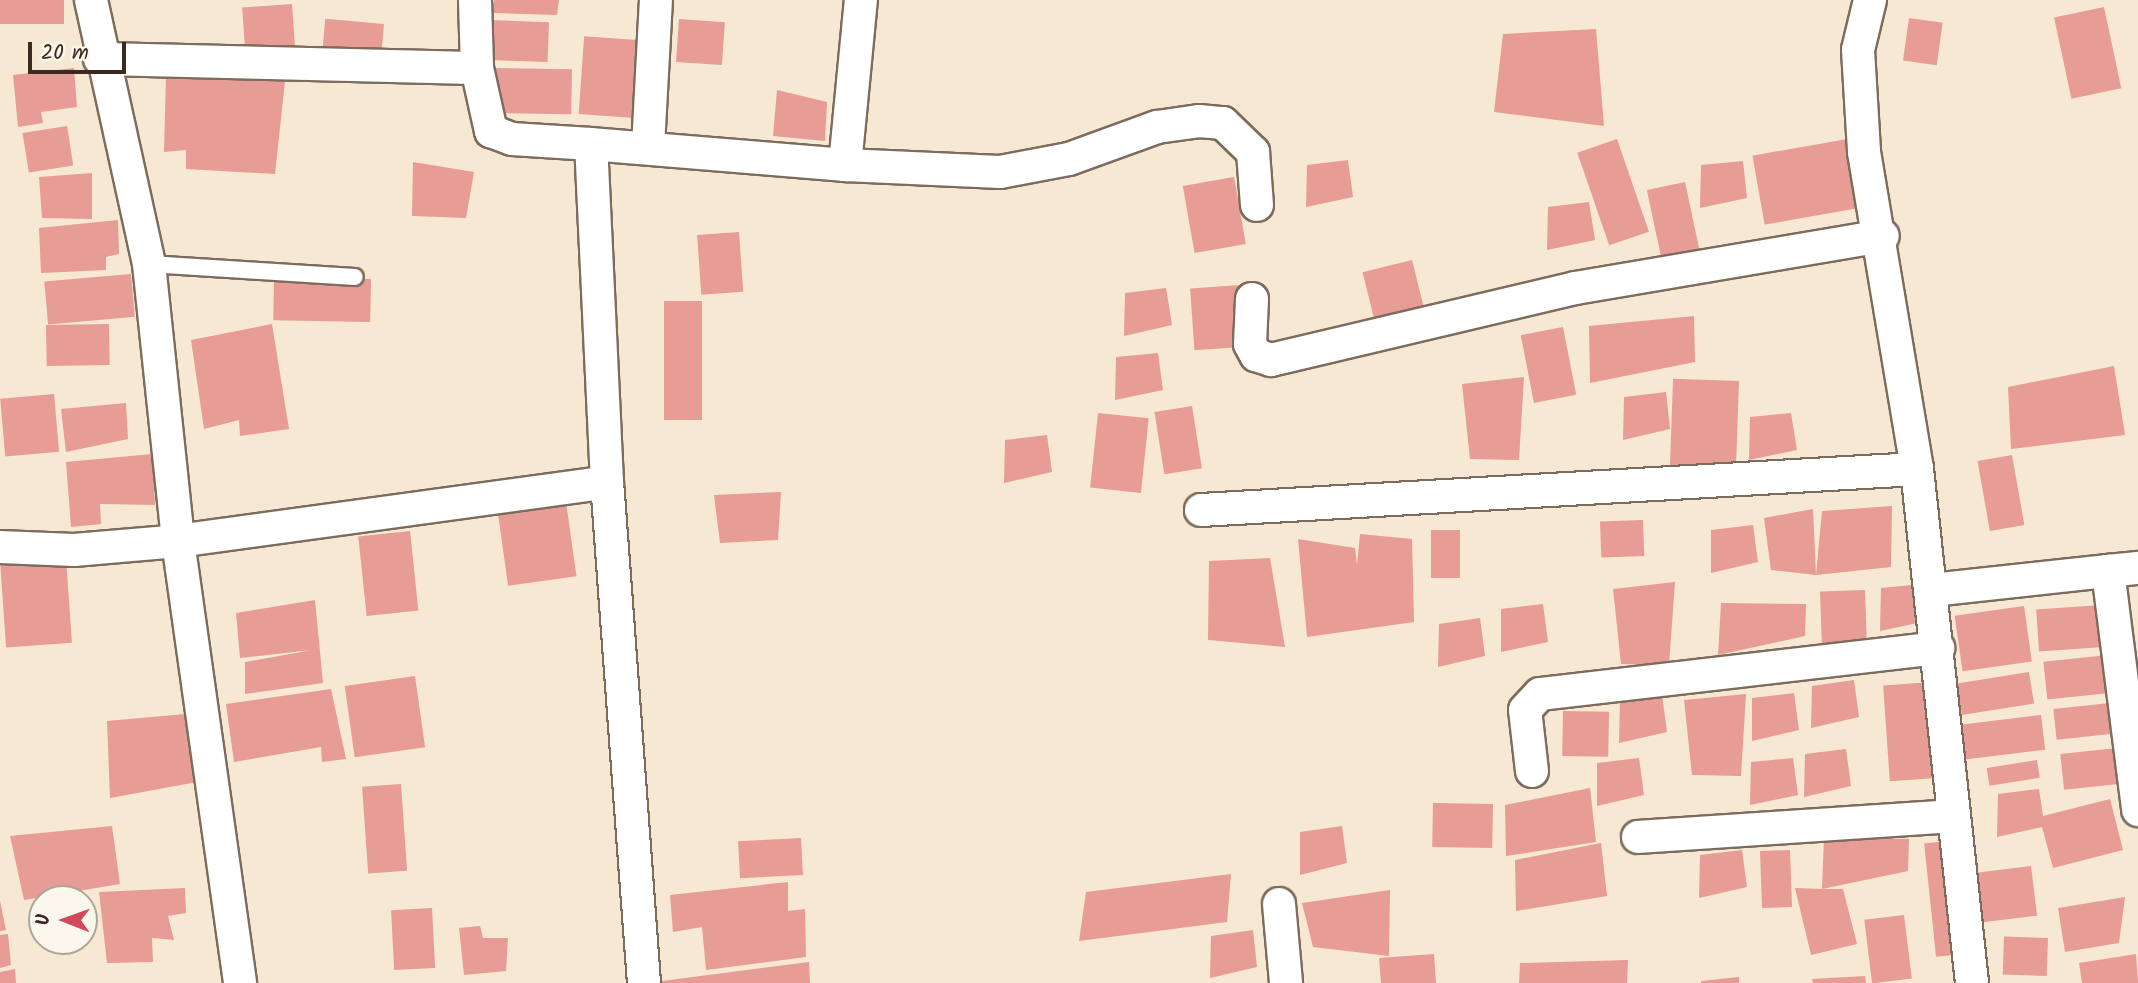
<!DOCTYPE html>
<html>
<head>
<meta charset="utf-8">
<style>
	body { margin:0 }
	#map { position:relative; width:2138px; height:983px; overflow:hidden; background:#f7e8d3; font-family:Kalam,sans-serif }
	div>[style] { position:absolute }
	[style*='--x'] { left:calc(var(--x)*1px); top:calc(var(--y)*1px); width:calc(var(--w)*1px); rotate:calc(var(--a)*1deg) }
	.building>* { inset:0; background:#e79c95; transform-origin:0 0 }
	.roads { filter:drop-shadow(2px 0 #7d6c5d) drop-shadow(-2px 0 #7d6c5d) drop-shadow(0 2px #7d6c5d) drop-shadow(0 -2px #7d6c5d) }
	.service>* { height:16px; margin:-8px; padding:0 8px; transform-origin:8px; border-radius:8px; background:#fff }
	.minor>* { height:32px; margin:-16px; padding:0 16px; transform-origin:16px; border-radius:16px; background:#fff }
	span { translate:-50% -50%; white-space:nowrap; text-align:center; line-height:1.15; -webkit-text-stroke:7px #fbf7ec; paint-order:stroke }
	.north { position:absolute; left:28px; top:885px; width:70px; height:70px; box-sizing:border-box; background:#fbf7ec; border:2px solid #aea59a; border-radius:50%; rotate:271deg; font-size:19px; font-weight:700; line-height:28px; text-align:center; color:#3b2a1e }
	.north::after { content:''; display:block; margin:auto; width:24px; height:32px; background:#d1495b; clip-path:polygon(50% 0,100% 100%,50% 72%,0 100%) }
	.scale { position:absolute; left:28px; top:42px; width:98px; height:32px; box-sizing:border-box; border:4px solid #3b2a1e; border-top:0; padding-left:9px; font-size:21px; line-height:24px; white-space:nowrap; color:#3b2a1e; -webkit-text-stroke:5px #fbf7ec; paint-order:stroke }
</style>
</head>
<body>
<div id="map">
	<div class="building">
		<div style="left:0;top:0;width:64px;height:24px"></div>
		<div style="clip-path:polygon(494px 0,559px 0,557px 15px,492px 13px)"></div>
		<div style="left:292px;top:4px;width:51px;height:50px;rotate:86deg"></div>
		<div style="left:2104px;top:7px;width:83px;height:51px;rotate:78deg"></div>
		<div style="left:1909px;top:18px;width:34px;height:43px;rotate:8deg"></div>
		<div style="left:679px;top:19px;width:46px;height:43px;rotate:4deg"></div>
		<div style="left:488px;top:20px;width:61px;height:40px;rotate:2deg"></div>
		<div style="left:384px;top:24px;width:37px;height:59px;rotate:95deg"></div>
		<div style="clip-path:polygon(1596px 29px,1604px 126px,1494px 112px,1503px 34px)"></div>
		<div style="left:637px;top:40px;width:78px;height:53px;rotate:94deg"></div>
		<div style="clip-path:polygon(74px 68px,77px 107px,41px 112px,43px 123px,18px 127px,13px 75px)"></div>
		<div style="left:496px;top:68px;width:76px;height:45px;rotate:1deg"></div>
		<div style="clip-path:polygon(166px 75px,285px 81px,275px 174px,186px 169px,186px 150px,164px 152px)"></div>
		<div style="clip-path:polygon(777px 90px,827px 102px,825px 141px,773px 136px)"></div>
		<div style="left:67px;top:126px;width:40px;height:45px;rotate:81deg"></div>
		<div style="left:1617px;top:139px;width:98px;height:42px;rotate:71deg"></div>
		<div style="left:1847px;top:139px;width:70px;height:96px;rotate:80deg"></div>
		<div style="clip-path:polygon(1348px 160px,1353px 197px,1306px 207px,1307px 165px)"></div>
		<div style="clip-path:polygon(1743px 161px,1747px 198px,1700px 208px,1701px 165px)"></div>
		<div style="clip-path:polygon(413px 162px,474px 172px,466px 218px,412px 216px)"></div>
		<div style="clip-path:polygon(92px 173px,92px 219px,42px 218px,39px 177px)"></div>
		<div style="left:1234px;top:177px;width:68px;height:52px;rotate:80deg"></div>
		<div style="left:1685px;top:182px;width:69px;height:39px;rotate:78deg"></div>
		<div style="clip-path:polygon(1589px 202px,1595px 240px,1547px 250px,1548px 207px)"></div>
		<div style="clip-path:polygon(118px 220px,119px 254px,106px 257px,106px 270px,41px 273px,39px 228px)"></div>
		<div style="left:739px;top:232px;width:60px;height:42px;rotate:86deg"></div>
		<div style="left:1412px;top:260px;width:54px;height:51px;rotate:76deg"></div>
		<div style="left:131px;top:274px;width:43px;height:87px;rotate:85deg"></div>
		<div style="left:371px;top:279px;width:43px;height:97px;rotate:91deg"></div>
		<div style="left:1240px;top:285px;width:62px;height:50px;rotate:86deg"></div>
		<div style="clip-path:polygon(1166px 288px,1172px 325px,1124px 336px,1125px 293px)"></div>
		<div style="left:702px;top:301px;width:119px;height:38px;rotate:90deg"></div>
		<div style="clip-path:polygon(1694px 316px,1695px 362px,1590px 383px,1589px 326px)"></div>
		<div style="left:109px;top:324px;width:41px;height:63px;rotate:89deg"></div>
		<div style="clip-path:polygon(272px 324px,289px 429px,240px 436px,239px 420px,204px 429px,191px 340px)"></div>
		<div style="left:1563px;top:327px;width:69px;height:43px;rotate:79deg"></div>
		<div style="clip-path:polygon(1158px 353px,1163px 390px,1115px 400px,1116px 357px)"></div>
		<div style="clip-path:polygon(2114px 366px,2125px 435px,2011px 449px,2008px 387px)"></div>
		<div style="clip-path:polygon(1524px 377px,1519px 460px,1470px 459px,1462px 384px)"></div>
		<div style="left:1739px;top:381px;width:95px;height:66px;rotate:92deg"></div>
		<div style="clip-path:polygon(1666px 392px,1670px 429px,1623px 440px,1624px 397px)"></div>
		<div style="left:54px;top:394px;width:58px;height:54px;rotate:85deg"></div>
		<div style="clip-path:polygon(126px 403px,128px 439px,66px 452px,61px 409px)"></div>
		<div style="left:1192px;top:406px;width:63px;height:38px;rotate:81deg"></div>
		<div style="left:1098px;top:413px;width:51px;height:75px;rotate:6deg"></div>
		<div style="clip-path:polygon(1791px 413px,1797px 450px,1749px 460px,1750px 417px)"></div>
		<div style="clip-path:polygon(1047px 435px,1052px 472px,1004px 483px,1005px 440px)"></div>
		<div style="clip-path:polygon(152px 454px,155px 505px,100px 504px,101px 524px,71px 527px,66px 462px)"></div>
		<div style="left:2012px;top:455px;width:71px;height:35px;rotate:80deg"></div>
		<div style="clip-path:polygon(781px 492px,778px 540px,720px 543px,714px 495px)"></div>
		<div style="left:566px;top:502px;width:75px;height:69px;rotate:82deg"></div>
		<div style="clip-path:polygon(1892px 506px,1891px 567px,1816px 575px,1822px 511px)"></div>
		<div style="clip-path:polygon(1813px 509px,1816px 575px,1771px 570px,1764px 518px)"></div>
		<div style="left:1643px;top:520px;width:36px;height:43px;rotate:88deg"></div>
		<div style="clip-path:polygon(1753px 525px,1758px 562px,1711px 573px,1711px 530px)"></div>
		<div style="left:1431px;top:530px;width:29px;height:48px"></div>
		<div style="left:410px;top:531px;width:80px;height:52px;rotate:84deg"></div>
		<div style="clip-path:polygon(1360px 534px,1412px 539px,1414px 622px,1307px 637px,1298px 539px,1355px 548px,1357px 565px)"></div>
		<div style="left:66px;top:558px;width:85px;height:66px;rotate:86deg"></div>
		<div style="clip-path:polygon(1270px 558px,1285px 647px,1208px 640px,1209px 561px)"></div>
		<div style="clip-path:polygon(1675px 582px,1669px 665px,1621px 664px,1613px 589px)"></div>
		<div style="clip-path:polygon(1922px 584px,1927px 621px,1880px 631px,1881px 588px)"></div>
		<div style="left:1865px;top:590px;width:60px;height:45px;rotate:88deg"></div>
		<div style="clip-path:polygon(315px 600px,323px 683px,245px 694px,245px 662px,312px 650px,240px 658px,236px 613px)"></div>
		<div style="clip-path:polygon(1721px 603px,1806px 604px,1805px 636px,1718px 655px)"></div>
		<div style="clip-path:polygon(1543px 604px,1548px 642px,1501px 652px,1501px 609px)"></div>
		<div style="left:2101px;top:605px;width:42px;height:65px;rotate:86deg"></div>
		<div style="left:2024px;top:606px;width:56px;height:70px;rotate:82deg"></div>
		<div style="clip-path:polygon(1480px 618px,1485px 656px,1438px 667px,1439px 624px)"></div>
		<div style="left:2108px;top:655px;width:38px;height:65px;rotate:84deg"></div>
		<div style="left:2029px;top:672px;width:32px;height:73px;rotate:81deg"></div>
		<div style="left:415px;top:676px;width:72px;height:71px;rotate:82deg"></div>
		<div style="clip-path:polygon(1854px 680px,1859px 717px,1811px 728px,1812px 686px)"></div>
		<div style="left:1932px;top:682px;width:96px;height:49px;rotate:86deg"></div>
		<div style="clip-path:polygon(331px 689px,346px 759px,322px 762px,321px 747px,234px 762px,226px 704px)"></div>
		<div style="clip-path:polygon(1794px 693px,1799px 730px,1752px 741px,1752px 698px)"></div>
		<div style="clip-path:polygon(1746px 694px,1741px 776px,1692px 775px,1684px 700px)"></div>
		<div style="clip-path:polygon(1662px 695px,1667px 732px,1619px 743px,1620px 700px)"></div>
		<div style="left:2119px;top:702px;width:31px;height:66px;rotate:84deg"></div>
		<div style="left:1563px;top:711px;width:46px;height:45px;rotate:1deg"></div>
		<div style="clip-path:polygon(185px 714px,197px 782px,110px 798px,107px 721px)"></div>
		<div style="left:2041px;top:715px;width:35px;height:81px;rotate:83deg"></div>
		<div style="left:2117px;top:748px;width:36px;height:57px;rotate:84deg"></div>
		<div style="clip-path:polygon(1846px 749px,1851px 786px,1804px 797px,1805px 754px)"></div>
		<div style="clip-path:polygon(1639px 758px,1644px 795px,1597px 806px,1597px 763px)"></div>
		<div style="clip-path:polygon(1793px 758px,1798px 795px,1750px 805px,1751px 762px)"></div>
		<div style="left:2037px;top:760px;width:18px;height:51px;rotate:81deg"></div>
		<div style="left:401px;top:784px;width:87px;height:39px;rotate:86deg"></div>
		<div style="clip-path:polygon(1590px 788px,1596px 842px,1506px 856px,1505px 805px)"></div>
		<div style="clip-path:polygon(2039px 789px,2043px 816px,2110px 799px,2123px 850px,2053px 868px,2042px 827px,1997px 837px,1998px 794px)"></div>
		<div style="left:1433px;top:803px;width:60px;height:44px;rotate:1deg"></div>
		<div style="clip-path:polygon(112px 826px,120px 884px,24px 900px,10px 836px)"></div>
		<div style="clip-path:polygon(1342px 826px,1347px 863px,1300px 875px,1300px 832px)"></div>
		<div style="clip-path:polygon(1824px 837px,1909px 839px,1908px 871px,1822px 889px,1843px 889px,1857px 944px,1811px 955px,1795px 888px,1822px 889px)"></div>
		<div style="left:801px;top:838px;width:37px;height:63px;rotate:87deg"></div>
		<div style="left:1947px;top:841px;width:114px;height:23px;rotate:84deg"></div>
		<div style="clip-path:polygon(1601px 843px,1607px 896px,1516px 911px,1515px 860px)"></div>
		<div style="clip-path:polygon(1742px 850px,1747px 887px,1699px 898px,1700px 855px)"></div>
		<div style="left:1790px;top:850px;width:57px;height:30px;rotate:88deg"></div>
		<div style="left:2031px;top:866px;width:50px;height:55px;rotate:83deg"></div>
		<div style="clip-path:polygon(1231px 874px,1227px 922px,1079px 941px,1086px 892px)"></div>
		<div style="clip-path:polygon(788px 882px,788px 911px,805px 909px,806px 957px,706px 970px,702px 927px,673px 932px,670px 895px)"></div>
		<div style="clip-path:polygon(185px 888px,186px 913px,168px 916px,174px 940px,152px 938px,153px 962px,107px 963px,99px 892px)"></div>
		<div style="clip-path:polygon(1390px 890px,1389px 956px,1313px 947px,1302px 903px)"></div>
		<div style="clip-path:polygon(2125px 897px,2119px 943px,2065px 952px,2058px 908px)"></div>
		<div style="clip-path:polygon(0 901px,6px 930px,0 931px)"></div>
		<div style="left:432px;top:908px;width:60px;height:41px;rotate:87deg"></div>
		<div style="left:1904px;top:915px;width:64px;height:40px;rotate:83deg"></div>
		<div style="clip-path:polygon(480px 926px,483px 938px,508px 938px,506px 971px,464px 975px,459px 928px)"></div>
		<div style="clip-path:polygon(1253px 930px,1257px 967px,1210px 978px,1211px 936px)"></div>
		<div style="clip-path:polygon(8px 934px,11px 965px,0 968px,0 935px)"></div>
		<div style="left:2048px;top:938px;width:38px;height:44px;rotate:92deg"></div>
		<div style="clip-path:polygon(1434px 954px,1436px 983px,1381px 983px,1379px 958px)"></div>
		<div style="clip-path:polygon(2136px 954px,2138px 983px,2082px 983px,2079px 963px)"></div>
		<div style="clip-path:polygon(1628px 960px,1627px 983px,1519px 983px,1520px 963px)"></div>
		<div style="clip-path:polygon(809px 962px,810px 983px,662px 983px,662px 981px)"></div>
		<div style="clip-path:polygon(15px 969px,16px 983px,0 983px,0 972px)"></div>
		<div style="clip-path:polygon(1865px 976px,1866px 983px,1813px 983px,1812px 979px)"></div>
		<div style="clip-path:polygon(1739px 977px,1739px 983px,1701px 983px,1701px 981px)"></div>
	</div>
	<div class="roads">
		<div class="service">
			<div style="--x:149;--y:264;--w:206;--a:3.6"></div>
		</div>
		<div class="minor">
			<div style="--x:91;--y:0;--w:270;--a:77.6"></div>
			<div style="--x:149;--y:264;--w:279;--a:84"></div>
			<div style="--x:178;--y:541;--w:446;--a:82"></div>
			<div style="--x:475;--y:0;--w:68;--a:88.3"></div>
			<div style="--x:477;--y:68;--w:65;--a:77.5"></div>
			<div style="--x:491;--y:131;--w:22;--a:21"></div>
			<div style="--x:512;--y:139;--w:79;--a:3.6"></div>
			<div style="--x:1870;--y:0;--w:51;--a:103.5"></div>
			<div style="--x:1858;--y:50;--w:102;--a:86.6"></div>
			<div style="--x:1864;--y:152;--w:321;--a:80.5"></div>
			<div style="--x:1917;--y:469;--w:517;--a:83.89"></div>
			<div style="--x:100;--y:59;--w:377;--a:1.4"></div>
			<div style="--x:648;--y:147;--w:147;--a:-86.9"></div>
			<div style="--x:845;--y:165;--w:155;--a:2.6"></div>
			<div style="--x:1000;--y:172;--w:70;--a:-10.7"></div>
			<div style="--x:1069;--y:159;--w:94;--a:-20"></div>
			<div style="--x:1157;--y:127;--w:42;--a:-8.1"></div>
			<div style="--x:1199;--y:121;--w:24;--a:5"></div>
			<div style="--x:1223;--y:123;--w:42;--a:44"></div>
			<div style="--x:1253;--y:152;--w:53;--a:85.7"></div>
			<div style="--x:1252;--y:299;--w:45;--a:92.5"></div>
			<div style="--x:1250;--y:344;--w:13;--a:61"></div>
			<div style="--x:1256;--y:355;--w:16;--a:18"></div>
			<div style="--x:1271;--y:360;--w:312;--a:-13.3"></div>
			<div style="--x:1575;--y:288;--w:312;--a:-9.6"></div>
			<div style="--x:1201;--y:510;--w:717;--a:-3.28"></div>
			<div style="--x:0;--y:547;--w:74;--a:2.3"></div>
			<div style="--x:74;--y:550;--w:104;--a:-4.9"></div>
			<div style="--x:178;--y:541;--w:433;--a:-7.8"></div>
			<div style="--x:2108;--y:571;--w:30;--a:-6"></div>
			<div style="--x:1932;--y:590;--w:177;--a:-6.2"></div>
			<div style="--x:2108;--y:571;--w:241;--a:82.8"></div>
			<div style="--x:1532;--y:771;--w:61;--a:-96.5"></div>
			<div style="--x:1525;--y:710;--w:22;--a:-47"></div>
			<div style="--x:1540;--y:694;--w:401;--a:-6.6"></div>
			<div style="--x:1638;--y:837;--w:316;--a:-3.8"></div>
			<div style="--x:1279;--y:904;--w:79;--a:84.9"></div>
			<div style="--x:644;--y:983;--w:502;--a:-94.22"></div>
			<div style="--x:607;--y:482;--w:338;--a:-92.7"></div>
			<div style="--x:591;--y:144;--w:255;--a:4.7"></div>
			<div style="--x:845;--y:165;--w:166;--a:-84.5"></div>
		</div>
	</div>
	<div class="north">U</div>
	<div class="scale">20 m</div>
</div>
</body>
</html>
